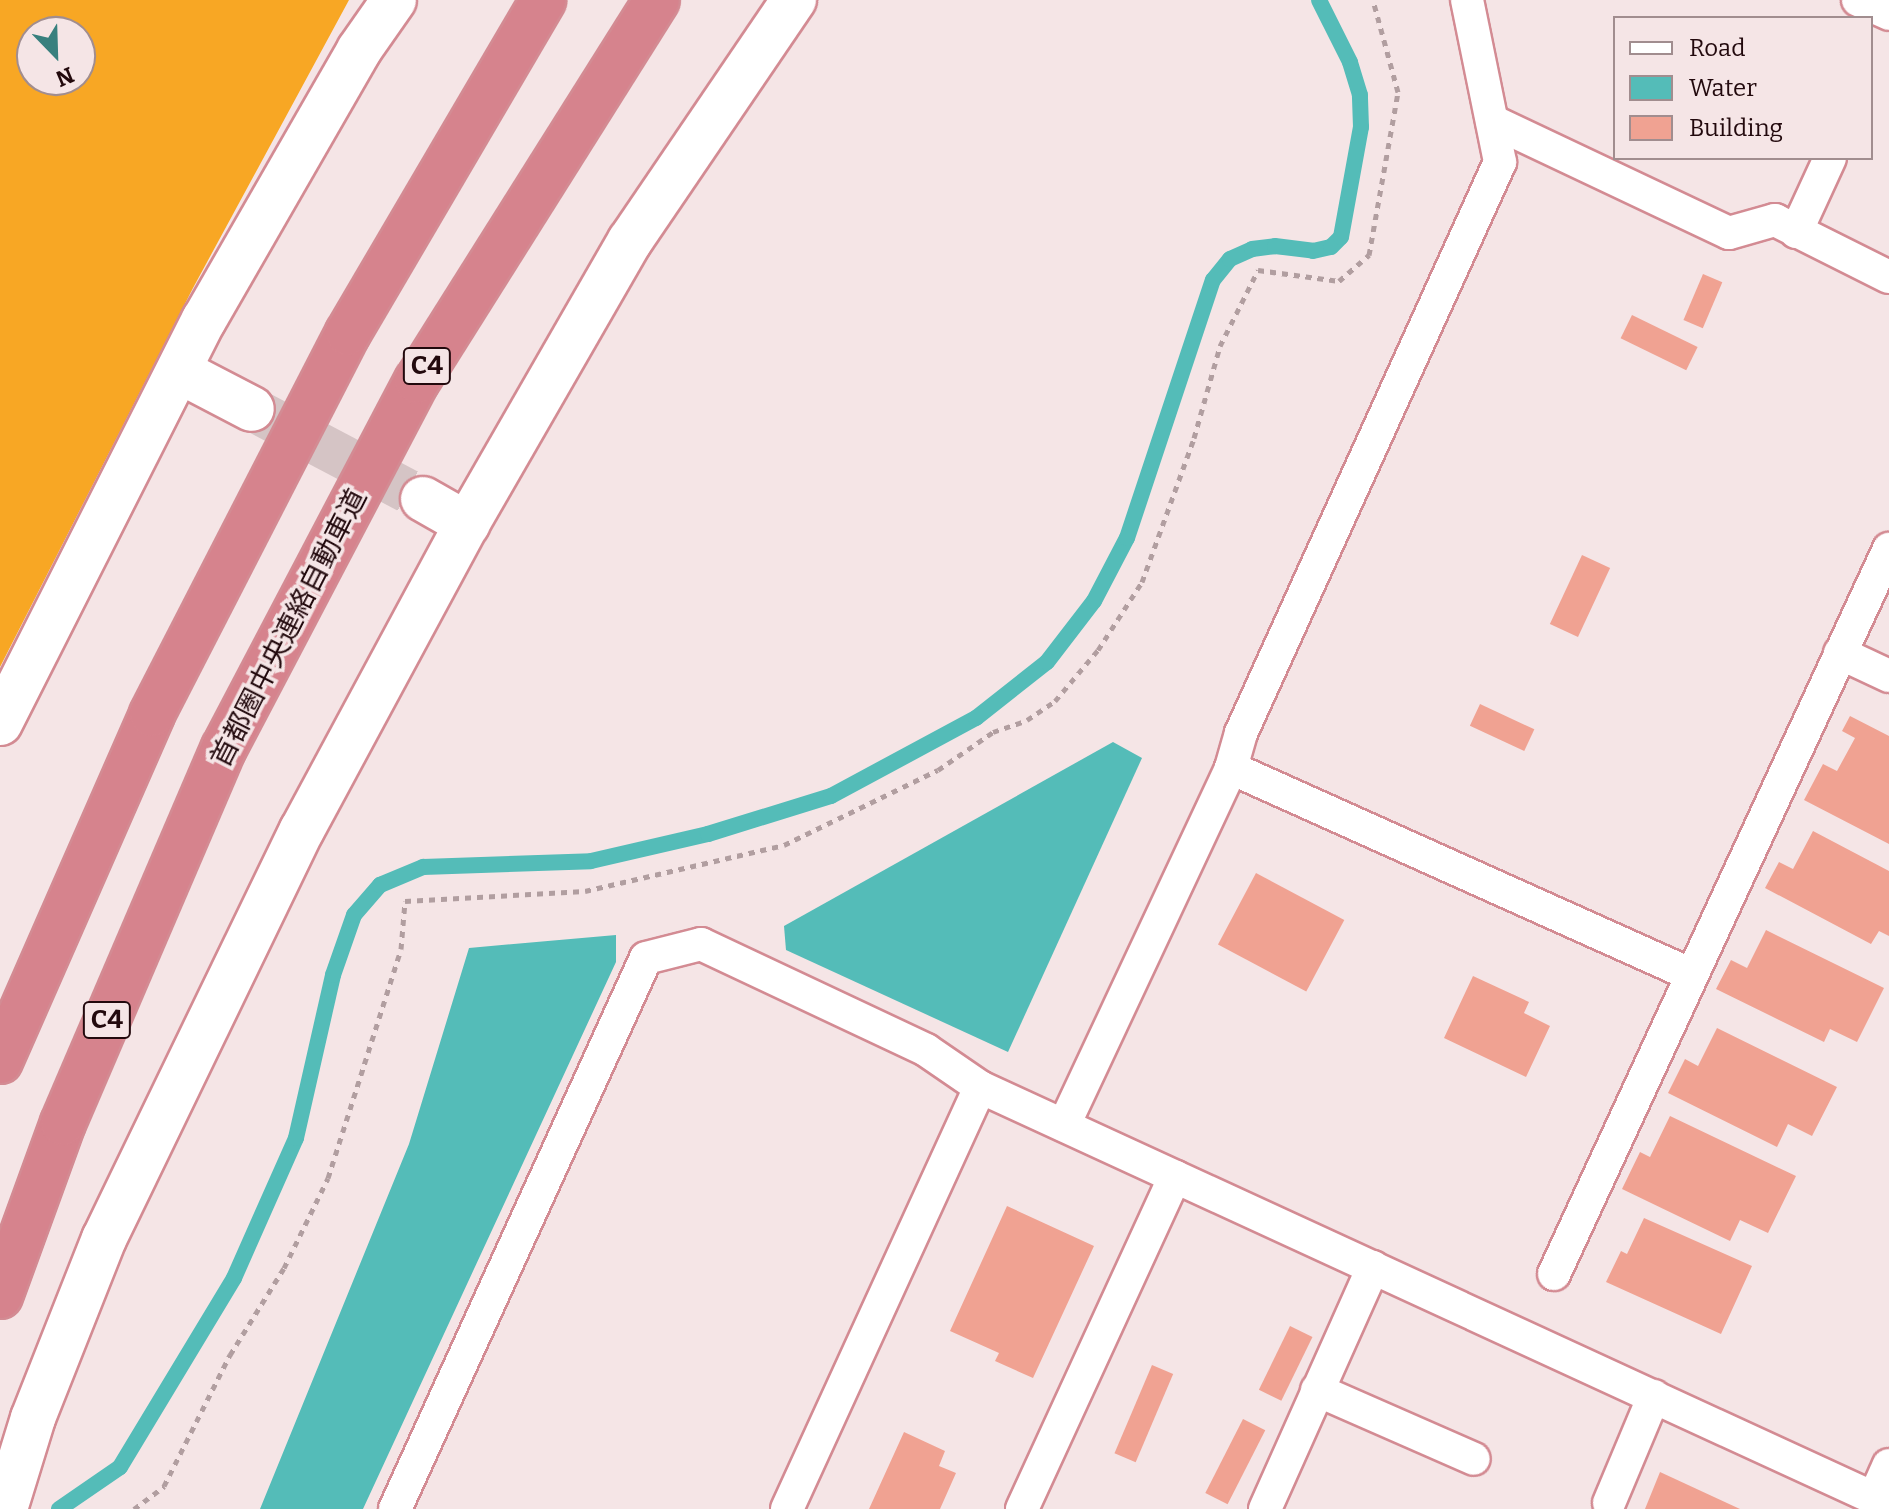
<!DOCTYPE html>
<html>
<head>
<meta charset="utf-8">
<style>
	body { margin:0 }
	#map { position:relative; width:1889px; height:1509px; overflow:hidden; background:#f5e5e6; font-family:Bitter,"Noto Sans JP",serif }
	div>[style] { position:absolute }
	[style*='--x'] { left:calc(var(--x)*1px); top:calc(var(--y)*1px); width:calc(var(--w)*1px); rotate:calc(var(--a)*1deg) }
	.forest>* { inset:0; background:#f8a724 }
	.water>* { inset:0; background:#54bcb8 }
	.stream>* { height:16px; margin:-8px; padding:0 8px; transform-origin:8px; border-radius:8px; background:#54bcb8 }
	.building>* { inset:0; background:#f0a292; transform-origin:0 0 }
	.minor-tunnel>* { height:44px; margin-top:-22px; transform-origin:0; background:repeating-linear-gradient(90deg,#d5c4c5 0 44px,transparent 0 66px) }
	.path>* { height:5px; margin-top:-2.5px; transform-origin:0; background:repeating-linear-gradient(90deg,#b19ea0 0 6px,transparent 0 12px) }
	.roads { filter:drop-shadow(2px 0 #d38b93) drop-shadow(-2px 0 #d38b93) drop-shadow(0 2px #d38b93) drop-shadow(0 -2px #d38b93) }
	.service>* { height:32px; margin:-16px; padding:0 16px; transform-origin:16px; border-radius:16px; background:#fff }
	.minor>* { height:44px; margin:-22px; padding:0 22px; transform-origin:22px; border-radius:22px; background:#fff }
	.motorway>* { height:44px; margin:-22px; padding:0 22px; transform-origin:22px; border-radius:22px; background:#d6838d }
	span { translate:-50% -50%; white-space:nowrap; text-align:center; line-height:1.15; -webkit-text-stroke:7px #f5e5e6; paint-order:stroke }
	.shield-label span { padding:2px 6px; background:#f5e5e6; border:2px solid; border-radius:6px; -webkit-text-stroke-width:0 }
	.shield-label { font-size:26px; color:#22090d; font-weight:700 }
	.street-label { font-size:28px; color:#22090d }
	.legend { position:absolute; left:1613px; top:16px; width:260px; height:144px; box-sizing:border-box; background:#f5e5e6; border:2px solid #a18d8f; margin:0; padding:10px 14px; list-style:none; font-size:24px; color:#22090d }
	.legend li { display:flex; align-items:center; gap:16px; height:40px }
	.legend b { width:40px; border:2px solid #a18d8f }
	.north { position:absolute; left:16px; top:16px; width:80px; height:80px; box-sizing:border-box; background:#f5e5e6; border:2px solid #a18d8f; border-radius:50%; rotate:157deg; font-size:22px; font-weight:700; line-height:32px; text-align:center; color:#22090d }
	.north::after { content:''; display:block; margin:auto; width:28px; height:36px; background:#38807e; clip-path:polygon(50% 0,100% 100%,50% 72%,0 100%) }
</style>
</head>
<body>
<div id="map">
	<div class="forest">
		<div style="clip-path:polygon(evenodd,0 0,349px 0,193px 288px,0 667px,0 0,32px 32px,80px 32px,80px 80px,32px 80px,32px 32px)"></div>
	</div>
	<div class="water">
		<div style="clip-path:polygon(1113px 742px,1142px 758px,1008px 1052px,786px 950px,784px 926px)"></div>
		<div style="clip-path:polygon(616px 935px,616px 962px,363px 1509px,260px 1509px,409px 1144px,469px 948px)"></div>
	</div>
	<div class="stream">
		<div style="--x:59;--y:1509;--w:74;--a:-34.5"></div>
		<div style="--x:120;--y:1467;--w:221;--a:-58.9"></div>
		<div style="--x:234;--y:1278;--w:153;--a:-66.1"></div>
		<div style="--x:296;--y:1138;--w:167;--a:-77.2"></div>
		<div style="--x:333;--y:975;--w:64;--a:-70.7"></div>
		<div style="--x:354;--y:915;--w:40;--a:-49"></div>
		<div style="--x:380;--y:885;--w:47;--a:-22.7"></div>
		<div style="--x:423;--y:867;--w:168;--a:-2"></div>
		<div style="--x:591;--y:861;--w:120;--a:-13"></div>
		<div style="--x:708;--y:834;--w:129;--a:-17.2"></div>
		<div style="--x:831;--y:796;--w:165;--a:-28.3"></div>
		<div style="--x:976;--y:718;--w:90;--a:-38.3"></div>
		<div style="--x:1047;--y:662;--w:77;--a:-52.4"></div>
		<div style="--x:1094;--y:601;--w:71;--a:-62.4"></div>
		<div style="--x:1127;--y:538;--w:272;--a:-71.6"></div>
		<div style="--x:1213;--y:280;--w:27;--a:-51"></div>
		<div style="--x:1230;--y:259;--w:24;--a:-24"></div>
		<div style="--x:1252;--y:249;--w:23;--a:-7"></div>
		<div style="--x:1275;--y:246;--w:38;--a:7"></div>
		<div style="--x:1313;--y:251;--w:18;--a:-13"></div>
		<div style="--x:1331;--y:247;--w:14;--a:-45"></div>
		<div style="--x:1341;--y:237;--w:112;--a:-79.7"></div>
		<div style="--x:1361;--y:127;--w:32;--a:-92"></div>
		<div style="--x:1360;--y:95;--w:34;--a:-107"></div>
		<div style="--x:1350;--y:62;--w:69;--a:-116.6"></div>
	</div>
	<div class="building">
		<div style="left:1703px;top:274px;width:21px;height:50px;rotate:23deg"></div>
		<div style="left:1632px;top:315px;width:73px;height:26px;rotate:26deg"></div>
		<div style="left:1582px;top:555px;width:31px;height:76px;rotate:25deg"></div>
		<div style="left:1480px;top:704px;width:60px;height:24px;rotate:25deg"></div>
		<div style="clip-path:polygon(1850px 716px,1889px 736px,1889px 844px,1804px 800px,1823px 764px,1837px 771px,1855px 738px,1842px 731px)"></div>
		<div style="clip-path:polygon(1813px 831px,1889px 871px,1889px 936px,1879px 931px,1871px 944px,1765px 888px,1779px 862px,1793px 869px)"></div>
		<div style="left:1256px;top:873px;width:100px;height:81px;rotate:28deg"></div>
		<div style="clip-path:polygon(1766px 930px,1884px 988px,1857px 1042px,1830px 1029px,1824px 1042px,1716px 989px,1731px 960px,1747px 968px)"></div>
		<div style="clip-path:polygon(1473px 976px,1529px 1002px,1524px 1013px,1550px 1026px,1526px 1077px,1444px 1038px)"></div>
		<div style="clip-path:polygon(1717px 1028px,1837px 1087px,1812px 1136px,1788px 1124px,1777px 1147px,1668px 1093px,1685px 1059px,1698px 1066px)"></div>
		<div style="clip-path:polygon(1670px 1116px,1796px 1176px,1768px 1233px,1740px 1220px,1730px 1241px,1622px 1189px,1640px 1152px,1650px 1157px)"></div>
		<div style="clip-path:polygon(1007px 1206px,1094px 1246px,1033px 1378px,995px 1361px,999px 1353px,950px 1331px)"></div>
		<div style="clip-path:polygon(1644px 1218px,1752px 1266px,1721px 1334px,1606px 1282px,1621px 1251px,1627px 1254px)"></div>
		<div style="left:1290px;top:1326px;width:25px;height:71px;rotate:26deg"></div>
		<div style="left:1152px;top:1365px;width:23px;height:96px;rotate:23deg"></div>
		<div style="left:1243px;top:1419px;width:25px;height:83px;rotate:27deg"></div>
		<div style="clip-path:polygon(904px 1432px,945px 1451px,939px 1466px,956px 1473px,940px 1509px,869px 1509px)"></div>
		<div style="clip-path:polygon(1660px 1472px,1740px 1509px,1645px 1509px)"></div>
	</div>
	<div class="minor-tunnel">
		<div style="--x:252;--y:409;--w:193;--a:27.8"></div>
	</div>
	<div class="path">
		<div style="--x:134;--y:1509;--w:38;--a:-37"></div>
		<div style="--x:164;--y:1486;--w:147;--a:-63.3"></div>
		<div style="--x:230;--y:1355;--w:102;--a:-58.2"></div>
		<div style="--x:284;--y:1268;--w:100;--a:-63.9"></div>
		<div style="--x:328;--y:1178;--w:240;--a:-72.3"></div>
		<div style="--x:401;--y:949;--w:48;--a:-85.2"></div>
		<div style="--x:405;--y:901;--w:180;--a:-3.2"></div>
		<div style="--x:585;--y:891;--w:204;--a:-13"></div>
		<div style="--x:784;--y:845;--w:171;--a:-26"></div>
		<div style="--x:938;--y:770;--w:67;--a:-34.6"></div>
		<div style="--x:993;--y:732;--w:36;--a:-19"></div>
		<div style="--x:1027;--y:720;--w:34;--a:-34"></div>
		<div style="--x:1055;--y:701;--w:67;--a:-49.9"></div>
		<div style="--x:1098;--y:650;--w:81;--a:-57.1"></div>
		<div style="--x:1142;--y:582;--w:153;--a:-70.1"></div>
		<div style="--x:1194;--y:438;--w:96;--a:-74.2"></div>
		<div style="--x:1220;--y:346;--w:85;--a:-63.4"></div>
		<div style="--x:1258;--y:270;--w:82;--a:7.7"></div>
		<div style="--x:1339;--y:281;--w:40;--a:-41"></div>
		<div style="--x:1369;--y:255;--w:166;--a:-79.9"></div>
		<div style="--x:1398;--y:92;--w:95;--a:-105.2"></div>
	</div>
	<div class="roads">
		<div class="service">
			<div style="--x:1858;--y:0;--w:34;--a:24"></div>
			<div style="--x:1492;--y:121;--w:262;--a:25.3"></div>
			<div style="--x:1729;--y:233;--w:48;--a:-15.8"></div>
			<div style="--x:1775;--y:220;--w:127;--a:26.6"></div>
			<div style="--x:1796;--y:232;--w:81;--a:-65.3"></div>
			<div style="--x:1840;--y:653;--w:54;--a:25.1"></div>
			<div style="--x:1231;--y:768;--w:36;--a:-74"></div>
			<div style="--x:1241;--y:733;--w:627;--a:-65.6"></div>
			<div style="--x:1500;--y:162;--w:165;--a:-101.5"></div>
			<div style="--x:1064;--y:1125;--w:394;--a:-64.9"></div>
			<div style="--x:1231;--y:768;--w:505;--a:24.18"></div>
			<div style="--x:1554;--y:1274;--w:799;--a:-65.2"></div>
			<div style="--x:1317;--y:1390;--w:171;--a:23.7"></div>
			<div style="--x:1874;--y:1498;--w:36;--a:-66"></div>
			<div style="--x:1609;--y:1503;--w:116;--a:-67.2"></div>
			<div style="--x:395;--y:1509;--w:605;--a:-65.51"></div>
			<div style="--x:646;--y:958;--w:57;--a:-14.3"></div>
			<div style="--x:701;--y:944;--w:249;--a:25.2"></div>
			<div style="--x:926;--y:1050;--w:65;--a:34.4"></div>
			<div style="--x:787;--y:1509;--w:464;--a:-65.4"></div>
			<div style="--x:980;--y:1087;--w:1001;--a:24.7"></div>
			<div style="--x:1022;--y:1509;--w:366;--a:-65.3"></div>
			<div style="--x:1265;--y:1509;--w:265;--a:-65.9"></div>
		</div>
		<div class="minor">
			<div style="--x:179;--y:371;--w:82;--a:27.5"></div>
			<div style="--x:423;--y:499;--w:51;--a:29.6"></div>
			<div style="--x:0;--y:723;--w:452;--a:-63.2"></div>
			<div style="--x:204;--y:320;--w:311;--a:-60.1"></div>
			<div style="--x:359;--y:50;--w:61;--a:-55"></div>
			<div style="--x:5;--y:1509;--w:95;--a:-72.9"></div>
			<div style="--x:33;--y:1418;--w:193;--a:-68.4"></div>
			<div style="--x:104;--y:1239;--w:454;--a:-64.2"></div>
			<div style="--x:302;--y:830;--w:348;--a:-61.7"></div>
			<div style="--x:467;--y:524;--w:327;--a:-60.1"></div>
			<div style="--x:630;--y:241;--w:292;--a:-55.8"></div>
		</div>
		<div class="motorway">
			<div style="--x:0;--y:1061;--w:379;--a:-66.3"></div>
			<div style="--x:152;--y:714;--w:428;--a:-62.8"></div>
			<div style="--x:348;--y:333;--w:386;--a:-59.6"></div>
			<div style="--x:0;--y:1296;--w:184;--a:-70"></div>
			<div style="--x:63;--y:1123;--w:408;--a:-66.8"></div>
			<div style="--x:224;--y:748;--w:415;--a:-62.3"></div>
			<div style="--x:417;--y:381;--w:450;--a:-57.8"></div>
		</div>
	</div>
	<div class="shield-label">
		<span style="left:427px;top:366px">C4</span>
		<span style="left:107px;top:1020px">C4</span>
	</div>
	<div class="street-label">
		<span style="left:289px;top:628px;rotate:-63deg">首都圏中央連絡自動車道</span>
	</div>
	<ul class="legend">
	<li><b style="height:10px;background:#fff"></b>Road</li>
	<li><b style="height:22px;background:#54bcb8"></b>Water</li>
	<li><b style="height:22px;background:#f0a292"></b>Building</li>
	</ul>
	<div class="north">N</div>
</div>
</body>
</html>
